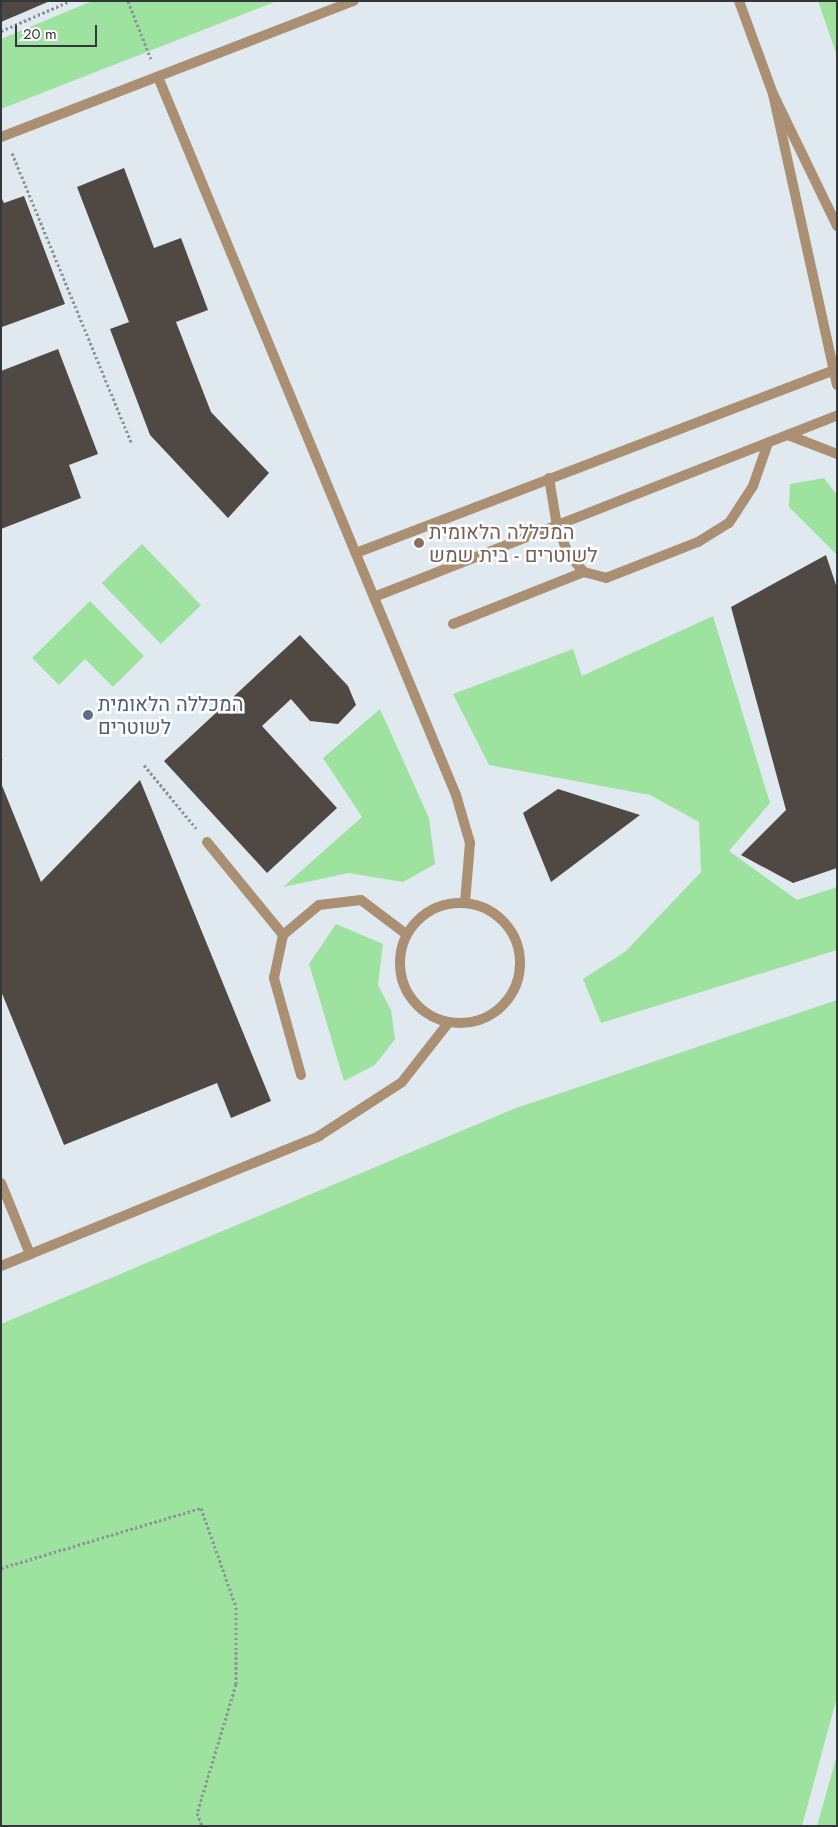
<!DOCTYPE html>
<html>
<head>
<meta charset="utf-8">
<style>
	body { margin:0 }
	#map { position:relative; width:838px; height:1827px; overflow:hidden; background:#e0e9ef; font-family:Jost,Heebo,sans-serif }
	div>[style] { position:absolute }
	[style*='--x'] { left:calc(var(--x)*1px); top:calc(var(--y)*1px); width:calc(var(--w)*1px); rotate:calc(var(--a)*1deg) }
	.green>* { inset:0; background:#9ee2a0; transform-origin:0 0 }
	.building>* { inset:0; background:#4f4843 }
	.path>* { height:3px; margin-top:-1.5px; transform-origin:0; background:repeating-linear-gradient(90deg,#8c9296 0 2.5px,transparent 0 5px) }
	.lane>* { height:10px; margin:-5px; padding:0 5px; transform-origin:5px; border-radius:5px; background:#ab8f73 }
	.lane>.ring { margin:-5px; padding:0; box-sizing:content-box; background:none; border:10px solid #ab8f73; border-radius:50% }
	.dots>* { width:14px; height:14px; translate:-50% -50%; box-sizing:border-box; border:2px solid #fff; border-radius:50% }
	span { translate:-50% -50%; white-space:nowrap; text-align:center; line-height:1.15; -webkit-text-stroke:5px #fff; paint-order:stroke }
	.education-label { font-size:20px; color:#785e54 }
	.left { translate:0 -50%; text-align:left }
	.service-label { font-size:20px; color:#4e5e75 }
	.frame { position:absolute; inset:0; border:2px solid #34373a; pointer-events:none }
	.scale { position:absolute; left:15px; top:25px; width:82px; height:22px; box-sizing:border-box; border:2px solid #34373a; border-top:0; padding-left:6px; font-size:15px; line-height:18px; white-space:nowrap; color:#34373a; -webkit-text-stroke:4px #fff; paint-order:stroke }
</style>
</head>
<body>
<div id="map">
	<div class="green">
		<div style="clip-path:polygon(92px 1px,277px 1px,1px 109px,1px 39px)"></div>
		<div style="clip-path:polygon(818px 1px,837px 1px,837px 56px)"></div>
		<div style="clip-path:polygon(824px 478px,837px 495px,837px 555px,789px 507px,790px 484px)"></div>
		<div style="left:142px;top:544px;width:85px;height:56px;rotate:46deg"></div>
		<div style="clip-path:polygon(90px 601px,144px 656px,113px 687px,85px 659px,59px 685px,32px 658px)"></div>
		<div style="clip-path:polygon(713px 616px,770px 803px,729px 851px,797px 900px,837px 887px,837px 950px,601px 1023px,583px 979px,626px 951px,701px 872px,699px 822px,650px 795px,489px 765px,453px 694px,573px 649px,582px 676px)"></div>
		<div style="clip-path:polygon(380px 709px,429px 818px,435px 864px,403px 882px,349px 873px,283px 887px,362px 817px,323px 758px)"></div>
		<div style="clip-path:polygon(336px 924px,383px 944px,378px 985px,391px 1010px,395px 1039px,375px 1065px,344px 1081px,309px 964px)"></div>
		<div style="clip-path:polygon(837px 1000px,837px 1697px,802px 1826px,1px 1826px,1px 1324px,516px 1108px)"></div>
		<div style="clip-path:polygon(837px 1755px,837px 1826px,817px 1826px)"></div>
	</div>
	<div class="building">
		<div style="clip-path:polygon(1px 1px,50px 1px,1px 22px)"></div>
		<div style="clip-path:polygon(124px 168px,154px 248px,181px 238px,208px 310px,176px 322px,211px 412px,269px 473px,228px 518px,150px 435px,110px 329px,129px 322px,77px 187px)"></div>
		<div style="clip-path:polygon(24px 196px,65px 304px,2px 327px,1px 197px,4px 203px)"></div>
		<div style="clip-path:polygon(58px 349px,98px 454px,69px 465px,81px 498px,1px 529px,1px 371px)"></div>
		<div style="clip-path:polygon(826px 555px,837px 588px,837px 868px,793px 883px,741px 855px,786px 810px,731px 607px)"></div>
		<div style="clip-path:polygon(300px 635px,348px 686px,356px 705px,338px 724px,310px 721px,291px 699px,262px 726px,337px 808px,267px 873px,164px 761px)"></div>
		<div style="clip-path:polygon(140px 780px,271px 1101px,231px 1118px,217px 1083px,64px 1145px,1px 991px,1px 783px,41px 882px)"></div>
		<div style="clip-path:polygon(558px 789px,640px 815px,551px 882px,523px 813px)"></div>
	</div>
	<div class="path">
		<div style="--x:128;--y:1;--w:62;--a:68.4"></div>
		<div style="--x:1;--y:31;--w:75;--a:-23.5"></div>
		<div style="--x:12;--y:153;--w:315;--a:67.6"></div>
		<div style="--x:1;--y:759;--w:1;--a:-45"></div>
		<div style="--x:144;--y:765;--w:82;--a:50.5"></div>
		<div style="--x:1;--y:1568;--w:209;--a:-16.7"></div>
		<div style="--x:201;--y:1508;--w:105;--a:70.5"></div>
		<div style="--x:236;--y:1607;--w:77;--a:90"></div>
		<div style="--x:236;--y:1684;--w:135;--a:106.8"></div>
		<div style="--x:197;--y:1813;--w:14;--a:69"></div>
	</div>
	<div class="lane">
		<div style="--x:739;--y:1;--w:99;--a:69.9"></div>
		<div style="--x:773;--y:94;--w:147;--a:64.1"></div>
		<div style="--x:158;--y:77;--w:777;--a:67.46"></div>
		<div style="--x:456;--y:795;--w:50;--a:73.7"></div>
		<div style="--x:470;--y:843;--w:59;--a:94.8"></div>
		<div style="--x:773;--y:94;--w:298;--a:77.6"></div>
		<div style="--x:1;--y:137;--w:378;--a:-21.1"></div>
		<div style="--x:788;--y:435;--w:53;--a:21.2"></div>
		<div style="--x:549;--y:478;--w:49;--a:80.5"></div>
		<div style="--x:557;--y:526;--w:31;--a:68"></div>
		<div style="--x:569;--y:555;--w:23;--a:49"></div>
		<div style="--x:584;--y:572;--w:23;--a:15"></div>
		<div style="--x:606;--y:578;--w:99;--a:-21.4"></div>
		<div style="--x:698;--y:542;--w:36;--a:-32"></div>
		<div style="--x:729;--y:523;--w:44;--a:-57"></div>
		<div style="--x:753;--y:486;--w:46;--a:-70.8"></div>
		<div style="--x:356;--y:553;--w:515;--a:-20.93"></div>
		<div style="--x:374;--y:597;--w:497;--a:-21.4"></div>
		<div style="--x:453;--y:624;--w:141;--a:-21.7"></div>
		<div style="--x:207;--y:842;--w:120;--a:50.7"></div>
		<div class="ring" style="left:400px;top:903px;width:110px;height:110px"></div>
		<div style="--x:301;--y:1075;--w:101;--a:-105.6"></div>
		<div style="--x:274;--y:978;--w:44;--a:-78.2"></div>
		<div style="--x:283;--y:935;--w:47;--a:-39.8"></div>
		<div style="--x:319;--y:905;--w:42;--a:-6.8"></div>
		<div style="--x:361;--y:900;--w:56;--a:37.1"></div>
		<div style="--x:1;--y:1183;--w:77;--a:67.8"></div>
		<div style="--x:1;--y:1266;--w:344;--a:-22.2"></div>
		<div style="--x:319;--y:1136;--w:99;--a:-33"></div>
		<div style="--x:402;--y:1082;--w:76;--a:-51.9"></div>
	</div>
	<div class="dots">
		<div style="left:419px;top:543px;background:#8d6e63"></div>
		<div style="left:88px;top:715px;background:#5c6f8a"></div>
	</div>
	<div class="education-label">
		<span class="left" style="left:429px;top:544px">המכללה הלאומית<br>לשוטרים - בית שמש</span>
	</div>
	<div class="service-label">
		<span class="left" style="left:98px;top:716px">המכללה הלאומית<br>לשוטרים</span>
	</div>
	<div class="frame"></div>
	<div class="scale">20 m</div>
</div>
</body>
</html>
